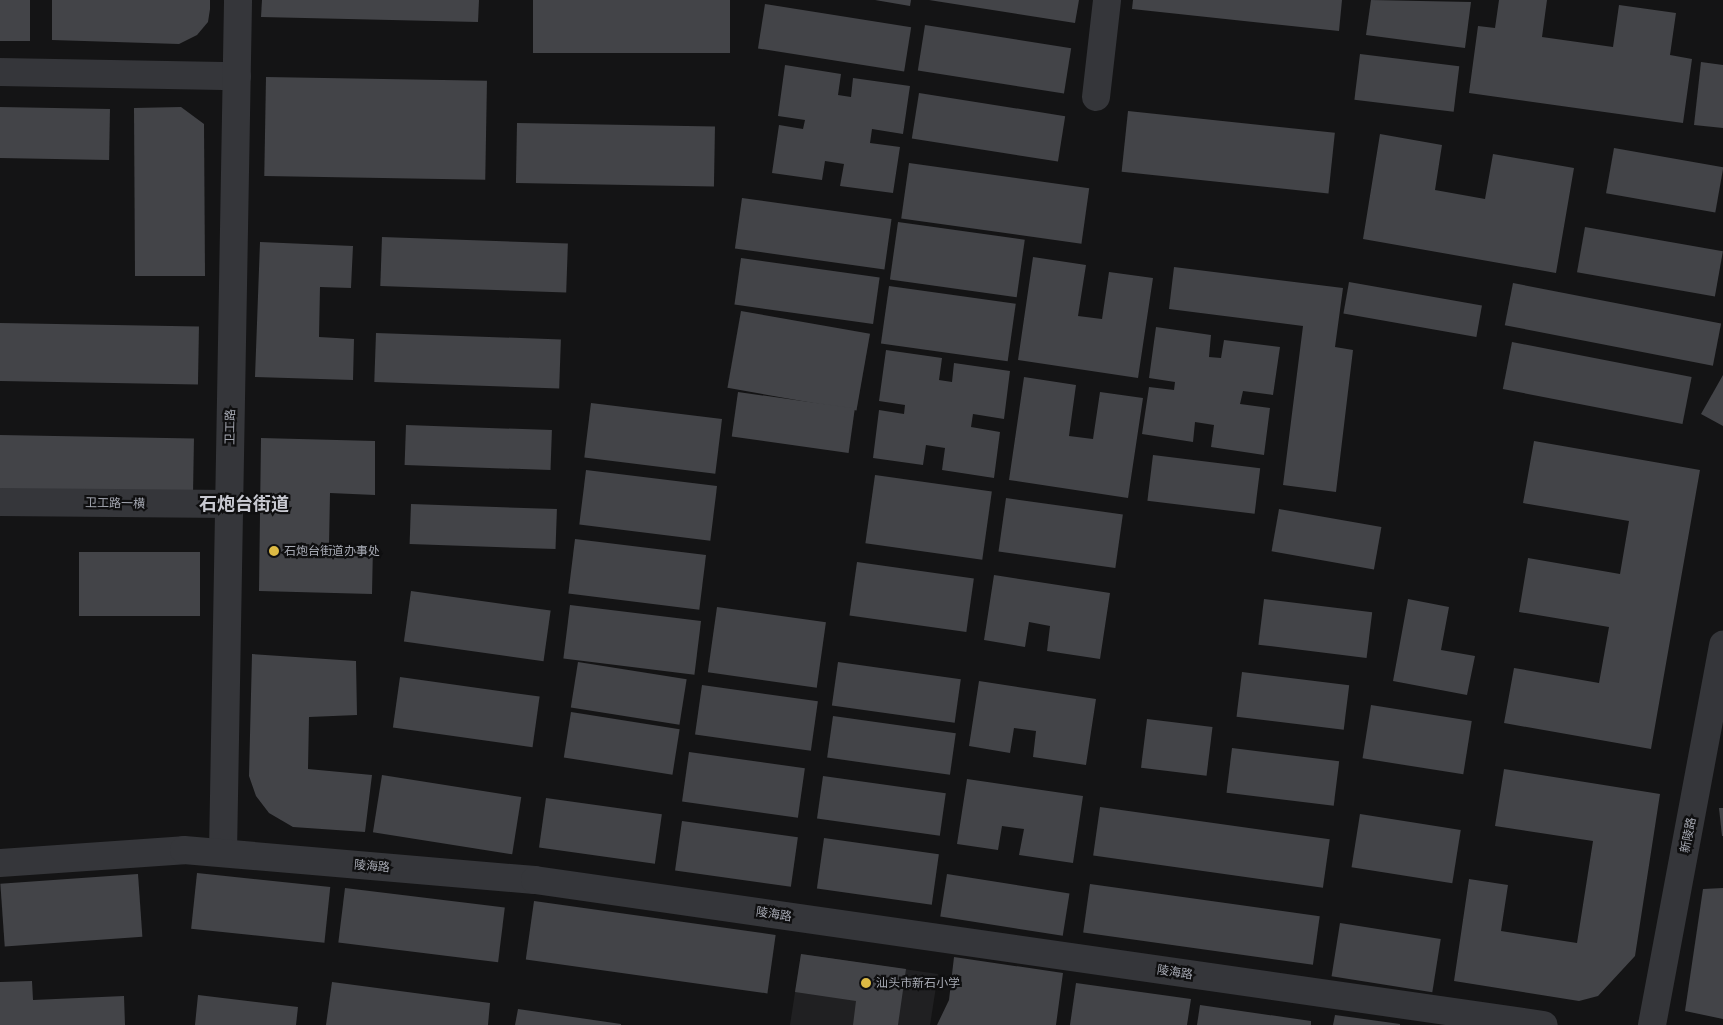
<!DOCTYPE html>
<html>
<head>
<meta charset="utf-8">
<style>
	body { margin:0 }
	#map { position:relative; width:1723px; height:1025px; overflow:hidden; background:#141415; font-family:Poppins,"Noto Sans SC",sans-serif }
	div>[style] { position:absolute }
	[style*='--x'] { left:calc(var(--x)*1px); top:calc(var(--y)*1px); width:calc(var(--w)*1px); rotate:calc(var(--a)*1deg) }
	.built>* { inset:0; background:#202022 }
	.building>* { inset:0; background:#434448; transform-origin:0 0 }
	.minor>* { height:28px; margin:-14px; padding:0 14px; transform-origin:14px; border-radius:14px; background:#35363a }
	.dots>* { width:14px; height:14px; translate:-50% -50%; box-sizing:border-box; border:2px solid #0f0f10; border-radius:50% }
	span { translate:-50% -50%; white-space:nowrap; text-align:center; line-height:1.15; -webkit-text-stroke:4.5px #0f0f10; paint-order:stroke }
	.street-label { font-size:12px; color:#a7aab4 }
	.poi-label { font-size:12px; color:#a7aab4 }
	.left { translate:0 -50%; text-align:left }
	.district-label { font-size:18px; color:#c8c9d1; font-weight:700 }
</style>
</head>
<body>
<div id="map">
	<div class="built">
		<div style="clip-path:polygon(801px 954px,938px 974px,930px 1025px,790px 1025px)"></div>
	</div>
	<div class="building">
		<div style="left:0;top:0;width:30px;height:41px"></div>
		<div style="clip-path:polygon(52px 0,210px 0,210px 9px,208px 22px,197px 35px,179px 44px,52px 40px)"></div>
		<div style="clip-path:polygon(262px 0,479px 0,478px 22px,261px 17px)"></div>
		<div style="left:533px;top:0;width:197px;height:53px"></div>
		<div style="clip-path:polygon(875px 0,911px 0,910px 6px)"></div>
		<div style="clip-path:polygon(929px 0,1079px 0,1075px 23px)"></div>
		<div style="clip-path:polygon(1133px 0,1342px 0,1339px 31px,1132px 9px)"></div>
		<div style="clip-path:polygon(1371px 0,1471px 2px,1465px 48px,1366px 35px)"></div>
		<div style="clip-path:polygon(1499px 0,1547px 0,1542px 37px,1613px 47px,1619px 5px,1676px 13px,1670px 55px,1692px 59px,1683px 123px,1469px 93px,1478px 26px,1495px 28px)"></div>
		<div style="left:765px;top:4px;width:148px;height:45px;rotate:9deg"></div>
		<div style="left:925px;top:25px;width:148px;height:46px;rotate:9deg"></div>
		<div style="left:1360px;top:54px;width:100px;height:46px;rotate:7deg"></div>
		<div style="clip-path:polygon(1701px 62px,1723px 65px,1723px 128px,1694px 125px)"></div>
		<div style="clip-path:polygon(785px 65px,841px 74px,838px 95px,851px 97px,853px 78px,910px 86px,903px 134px,872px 129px,870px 143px,900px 147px,893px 193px,840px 186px,844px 164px,825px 161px,822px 180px,772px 173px,779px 125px,803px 129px,805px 120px,778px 116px)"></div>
		<div style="left:266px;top:77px;width:221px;height:99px;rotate:1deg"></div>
		<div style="left:919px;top:93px;width:148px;height:46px;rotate:9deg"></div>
		<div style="left:0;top:107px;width:110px;height:51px;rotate:1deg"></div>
		<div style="clip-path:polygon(181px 107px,204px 124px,205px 276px,135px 276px,134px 108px)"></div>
		<div style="left:1128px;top:111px;width:208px;height:61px;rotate:6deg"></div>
		<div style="left:517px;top:123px;width:198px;height:60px;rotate:1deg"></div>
		<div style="clip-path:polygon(1380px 134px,1442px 145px,1435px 190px,1485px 199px,1493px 154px,1574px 168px,1556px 273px,1363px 239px)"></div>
		<div style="left:1614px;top:148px;width:111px;height:46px;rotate:10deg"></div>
		<div style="left:909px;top:163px;width:182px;height:56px;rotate:8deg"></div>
		<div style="left:742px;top:198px;width:151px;height:51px;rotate:8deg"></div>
		<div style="left:898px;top:222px;width:128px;height:58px;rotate:8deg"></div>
		<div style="left:1585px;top:227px;width:140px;height:46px;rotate:10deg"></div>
		<div style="left:382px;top:237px;width:186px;height:49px;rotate:2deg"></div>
		<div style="clip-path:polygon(260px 242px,353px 246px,351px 288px,320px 287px,319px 337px,354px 339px,353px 380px,255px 377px)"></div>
		<div style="clip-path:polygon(1033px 257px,1086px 265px,1078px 316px,1102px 319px,1109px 272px,1153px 278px,1138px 378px,1018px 360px)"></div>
		<div style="left:741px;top:258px;width:140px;height:47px;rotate:8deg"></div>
		<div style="clip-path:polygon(1174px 267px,1343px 288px,1335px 347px,1353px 350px,1336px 492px,1283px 485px,1303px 326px,1169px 309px)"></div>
		<div style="left:1349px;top:282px;width:135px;height:32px;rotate:10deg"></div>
		<div style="left:1513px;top:283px;width:212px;height:43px;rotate:11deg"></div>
		<div style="left:889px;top:286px;width:128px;height:58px;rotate:8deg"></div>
		<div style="left:741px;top:311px;width:131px;height:78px;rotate:10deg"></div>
		<div style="left:0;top:323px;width:199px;height:58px;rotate:1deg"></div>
		<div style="clip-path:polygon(1156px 327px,1211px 335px,1209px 357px,1221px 358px,1224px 340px,1280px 347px,1273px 395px,1243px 391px,1240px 404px,1270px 408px,1264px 455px,1211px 447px,1214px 425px,1195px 422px,1193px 442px,1142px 434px,1149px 387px,1174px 390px,1175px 382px,1149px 378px)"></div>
		<div style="left:376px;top:333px;width:185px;height:49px;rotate:2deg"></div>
		<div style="left:1512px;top:342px;width:183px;height:48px;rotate:11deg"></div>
		<div style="clip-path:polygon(886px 350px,942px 358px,939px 380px,952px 382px,954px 363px,1010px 371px,1004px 419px,973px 414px,971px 427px,1000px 432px,994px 478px,942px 470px,945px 448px,926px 445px,923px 465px,873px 458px,879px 410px,904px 414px,905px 405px,879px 401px)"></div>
		<div style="clip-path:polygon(1723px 375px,1723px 426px,1701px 414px)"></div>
		<div style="clip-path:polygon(1024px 377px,1076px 385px,1069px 436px,1093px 439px,1100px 392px,1143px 398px,1128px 498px,1009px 480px)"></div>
		<div style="left:738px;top:392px;width:118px;height:45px;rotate:8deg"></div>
		<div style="left:591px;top:403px;width:132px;height:55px;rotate:7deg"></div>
		<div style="left:406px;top:425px;width:146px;height:40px;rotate:2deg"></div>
		<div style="left:0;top:435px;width:194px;height:54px;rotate:1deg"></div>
		<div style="clip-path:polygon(261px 438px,375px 441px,375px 495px,330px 493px,329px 545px,373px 546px,372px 594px,259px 591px)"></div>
		<div style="clip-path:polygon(1534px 441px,1700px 470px,1651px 749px,1504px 723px,1514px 668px,1599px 683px,1609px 627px,1519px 612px,1528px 558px,1620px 574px,1629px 521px,1523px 503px)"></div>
		<div style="left:1153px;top:455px;width:108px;height:46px;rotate:7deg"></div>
		<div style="left:586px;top:470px;width:132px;height:55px;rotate:7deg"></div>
		<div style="left:875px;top:475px;width:118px;height:69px;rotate:8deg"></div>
		<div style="left:1006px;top:498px;width:118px;height:54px;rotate:8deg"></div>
		<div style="left:411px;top:504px;width:146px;height:40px;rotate:2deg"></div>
		<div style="left:1279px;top:509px;width:104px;height:43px;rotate:10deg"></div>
		<div style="left:575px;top:539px;width:132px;height:55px;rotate:7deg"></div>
		<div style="left:79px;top:552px;width:121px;height:64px"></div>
		<div style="left:857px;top:562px;width:118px;height:54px;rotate:8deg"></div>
		<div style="clip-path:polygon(994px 575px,1110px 593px,1100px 659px,1047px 651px,1050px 626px,1029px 622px,1025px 647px,984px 640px)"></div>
		<div style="left:411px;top:591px;width:141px;height:51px;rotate:8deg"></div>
		<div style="left:1264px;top:599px;width:109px;height:46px;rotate:7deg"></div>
		<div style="clip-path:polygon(1408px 599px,1449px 607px,1441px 650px,1475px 656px,1467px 695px,1393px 681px)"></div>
		<div style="left:570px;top:605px;width:132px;height:54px;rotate:7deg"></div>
		<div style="left:717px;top:607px;width:110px;height:66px;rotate:8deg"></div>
		<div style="clip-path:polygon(252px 654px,356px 661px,357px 715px,309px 717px,308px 769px,372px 775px,365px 832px,293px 827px,269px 813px,256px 796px,249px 776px)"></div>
		<div style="left:578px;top:662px;width:110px;height:46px;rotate:9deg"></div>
		<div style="left:838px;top:662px;width:124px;height:44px;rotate:8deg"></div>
		<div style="left:1242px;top:672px;width:108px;height:45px;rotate:7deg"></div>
		<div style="left:400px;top:677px;width:141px;height:51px;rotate:8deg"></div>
		<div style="clip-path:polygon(979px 681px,1096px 699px,1086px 765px,1033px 757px,1036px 731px,1014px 728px,1010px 753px,969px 746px)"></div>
		<div style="left:702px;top:685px;width:117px;height:50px;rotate:8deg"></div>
		<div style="left:1371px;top:705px;width:102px;height:54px;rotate:9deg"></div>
		<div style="left:571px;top:712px;width:110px;height:46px;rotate:9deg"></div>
		<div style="left:833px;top:716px;width:124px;height:42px;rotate:8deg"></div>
		<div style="left:1147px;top:719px;width:66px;height:49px;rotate:7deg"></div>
		<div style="left:1232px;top:748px;width:108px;height:45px;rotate:7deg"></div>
		<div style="left:689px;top:752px;width:117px;height:50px;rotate:8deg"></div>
		<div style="clip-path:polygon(1504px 769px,1660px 794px,1635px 956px,1598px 996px,1579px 1001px,1454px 981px,1469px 879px,1508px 885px,1501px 931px,1577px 943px,1593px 841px,1495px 826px)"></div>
		<div style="left:382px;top:775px;width:141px;height:58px;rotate:9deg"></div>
		<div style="left:823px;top:776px;width:124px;height:43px;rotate:8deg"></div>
		<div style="clip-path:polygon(967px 779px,1083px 796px,1073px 863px,1019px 855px,1024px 829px,1002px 826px,998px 850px,957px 844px)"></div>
		<div style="left:546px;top:798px;width:117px;height:50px;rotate:8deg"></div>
		<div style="left:1100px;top:807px;width:232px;height:49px;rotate:8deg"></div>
		<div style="clip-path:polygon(1719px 808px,1723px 808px,1723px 836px,1722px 836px)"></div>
		<div style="left:1360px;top:814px;width:102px;height:54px;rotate:9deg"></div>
		<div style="left:682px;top:821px;width:117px;height:50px;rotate:8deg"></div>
		<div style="left:824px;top:838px;width:116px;height:51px;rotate:8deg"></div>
		<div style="left:197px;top:873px;width:134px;height:56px;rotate:6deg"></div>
		<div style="left:138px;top:874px;width:63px;height:138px;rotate:86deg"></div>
		<div style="left:947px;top:874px;width:124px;height:43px;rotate:9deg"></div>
		<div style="left:1090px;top:884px;width:232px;height:49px;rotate:8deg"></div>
		<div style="left:345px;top:888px;width:161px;height:55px;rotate:7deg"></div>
		<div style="clip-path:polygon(1723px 888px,1723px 1019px,1685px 1011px,1703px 889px)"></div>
		<div style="left:534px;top:901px;width:244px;height:59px;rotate:8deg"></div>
		<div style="left:1340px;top:923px;width:102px;height:54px;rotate:9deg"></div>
		<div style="clip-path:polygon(801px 954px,906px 969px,898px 1025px,853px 1025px,856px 1001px,795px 992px)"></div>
		<div style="clip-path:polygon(954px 957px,1063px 973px,1056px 1025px,937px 1025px,949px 1000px)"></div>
		<div style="clip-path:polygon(32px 981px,33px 1000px,124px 996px,125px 1025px,0 1025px,0 982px)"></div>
		<div style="clip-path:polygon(332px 982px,490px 1003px,488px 1025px,326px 1025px)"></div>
		<div style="clip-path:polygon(1076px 983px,1191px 999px,1187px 1025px,1070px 1025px)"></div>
		<div style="clip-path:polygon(198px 995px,298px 1007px,296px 1025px,195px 1025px)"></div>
		<div style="clip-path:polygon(1200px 1005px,1311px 1021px,1311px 1025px,1197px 1025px)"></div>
		<div style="clip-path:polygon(518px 1009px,621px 1024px,621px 1025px,515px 1025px)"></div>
		<div style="clip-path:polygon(1335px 1015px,1400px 1024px,1400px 1025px,1333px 1025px)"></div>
	</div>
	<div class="minor">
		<div style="--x:0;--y:72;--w:237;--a:1"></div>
		<div style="--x:1096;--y:97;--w:98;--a:-83.5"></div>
		<div style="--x:0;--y:502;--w:229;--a:0.5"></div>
		<div style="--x:223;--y:853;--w:853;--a:-88.99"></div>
		<div style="--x:0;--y:863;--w:184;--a:-4"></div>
		<div style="--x:184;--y:850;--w:352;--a:4.9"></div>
		<div style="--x:535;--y:880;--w:1019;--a:8.18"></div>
		<div style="--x:1652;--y:1025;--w:387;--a:-79.4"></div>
	</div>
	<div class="dots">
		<div style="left:274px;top:551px;background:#ddba44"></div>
		<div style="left:866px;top:983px;background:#ddba44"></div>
	</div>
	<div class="street-label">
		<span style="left:230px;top:427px;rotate:-89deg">卫工路</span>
		<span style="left:115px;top:503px;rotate:1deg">卫工路一横</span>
		<span style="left:1688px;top:835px;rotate:-79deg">新陵路</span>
		<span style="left:372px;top:866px;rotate:5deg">陵海路</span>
		<span style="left:774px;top:914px;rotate:8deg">陵海路</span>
		<span style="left:1175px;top:972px;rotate:8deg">陵海路</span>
	</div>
	<div class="poi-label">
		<span class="left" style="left:284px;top:551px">石炮台街道办事处</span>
		<span class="left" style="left:876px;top:983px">汕头市新石小学</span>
	</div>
	<div class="district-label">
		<span style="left:244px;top:504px">石炮台街道</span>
	</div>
</div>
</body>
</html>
